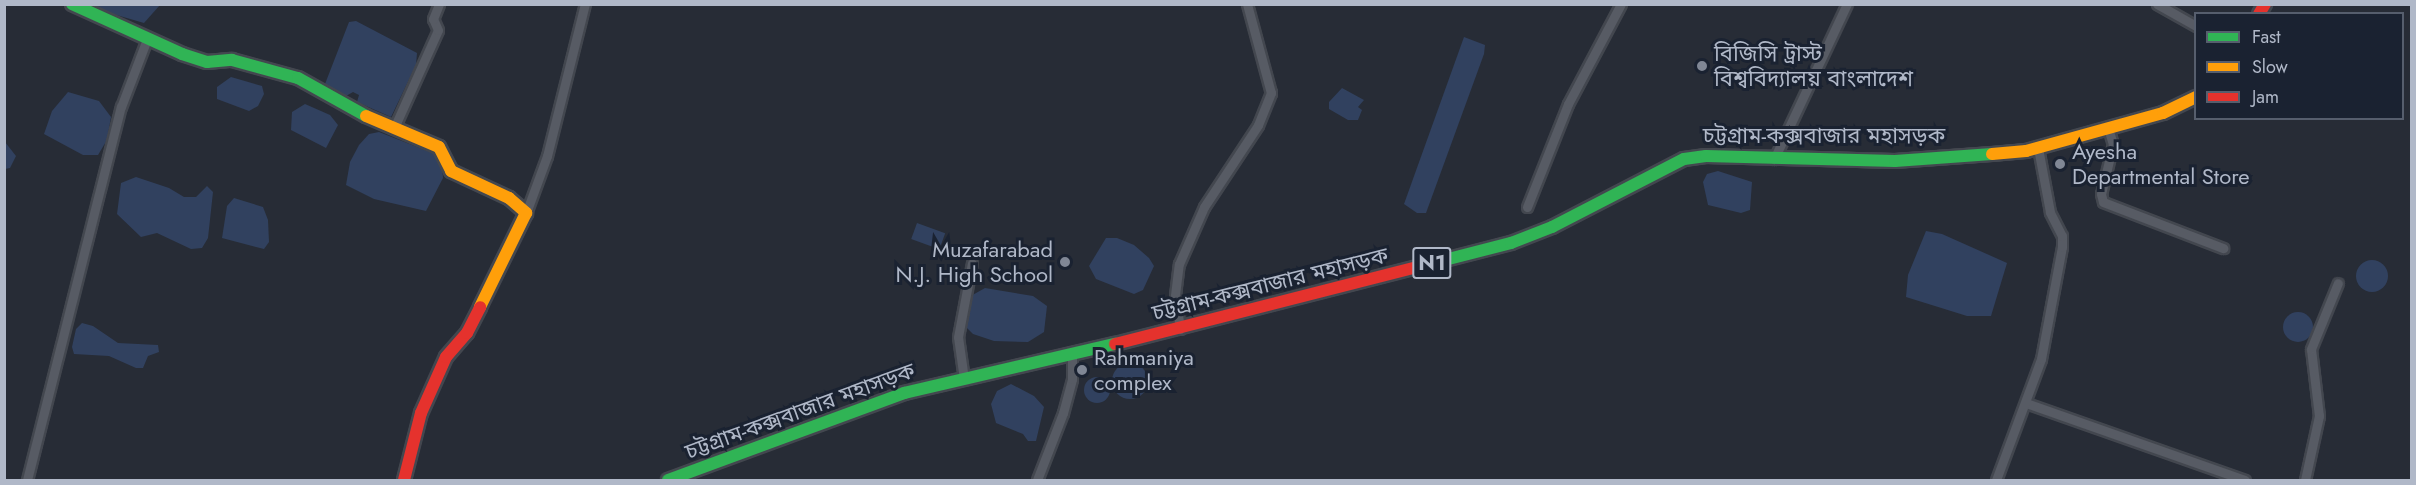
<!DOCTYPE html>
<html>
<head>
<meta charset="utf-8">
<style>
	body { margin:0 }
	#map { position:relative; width:2416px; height:485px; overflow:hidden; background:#272c36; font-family:Jost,"Noto Sans Bengali",sans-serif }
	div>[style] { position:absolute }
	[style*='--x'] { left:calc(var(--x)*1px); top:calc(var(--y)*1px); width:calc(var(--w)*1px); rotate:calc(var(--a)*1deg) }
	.water>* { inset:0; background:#31415f; transform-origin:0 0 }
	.round { border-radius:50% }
	.roads { filter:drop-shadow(2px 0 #43474f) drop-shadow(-2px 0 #43474f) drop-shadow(0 2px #43474f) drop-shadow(0 -2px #43474f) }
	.street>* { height:9px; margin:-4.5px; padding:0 4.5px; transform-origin:4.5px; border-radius:4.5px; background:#575b64 }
	.fast>* { height:12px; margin:-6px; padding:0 6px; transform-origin:6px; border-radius:6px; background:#30b455 }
	.slow>* { height:12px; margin:-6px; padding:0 6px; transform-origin:6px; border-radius:6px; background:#ff9f0a }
	.jam>* { height:12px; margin:-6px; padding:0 6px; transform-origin:6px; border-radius:6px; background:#e5322d }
	.dots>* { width:16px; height:16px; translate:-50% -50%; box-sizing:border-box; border:3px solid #1a2231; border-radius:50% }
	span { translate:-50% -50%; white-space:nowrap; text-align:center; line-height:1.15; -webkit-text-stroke:6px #1a2231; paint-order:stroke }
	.shield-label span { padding:2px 4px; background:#1a2231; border:2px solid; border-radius:4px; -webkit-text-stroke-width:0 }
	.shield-label { font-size:21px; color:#b0b8c8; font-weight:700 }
	.poi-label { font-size:22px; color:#b0b8c8 }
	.left { translate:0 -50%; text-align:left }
	.right { translate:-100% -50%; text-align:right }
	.street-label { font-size:22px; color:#b0b8c8 }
	.frame { position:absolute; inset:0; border:6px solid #b0b8c8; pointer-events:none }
	.legend { position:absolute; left:2194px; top:12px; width:210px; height:108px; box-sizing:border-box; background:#1a2231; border:2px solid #565e6d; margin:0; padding:8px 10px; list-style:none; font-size:18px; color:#b0b8c8 }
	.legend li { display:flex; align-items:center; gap:12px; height:30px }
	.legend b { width:30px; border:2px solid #565e6d }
</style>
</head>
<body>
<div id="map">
	<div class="water">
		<div style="clip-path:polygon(82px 5px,160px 5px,144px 23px)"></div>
		<div style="clip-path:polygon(356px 21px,417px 53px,416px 65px,391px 117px,357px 102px,359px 95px,353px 92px,346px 96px,325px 84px,349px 22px)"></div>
		<div style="clip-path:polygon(1464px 37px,1485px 45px,1484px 54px,1426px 213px,1417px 213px,1404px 204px)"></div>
		<div style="clip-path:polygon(231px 77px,262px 86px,264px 94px,258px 106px,249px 111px,217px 99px,217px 87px)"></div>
		<div style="clip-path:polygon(1342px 88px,1364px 100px,1358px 107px,1362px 110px,1358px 120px,1348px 120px,1329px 109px,1329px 102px)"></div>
		<div style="clip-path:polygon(68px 92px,99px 101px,111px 117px,107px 140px,98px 155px,83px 155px,44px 134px,52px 111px)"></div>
		<div style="clip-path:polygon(305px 104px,330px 115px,338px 125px,326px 148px,291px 130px,292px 112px)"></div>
		<div style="clip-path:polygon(379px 132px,435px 154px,442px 165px,443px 178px,426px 211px,374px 199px,346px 185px,350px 162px,359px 145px,369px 134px)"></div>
		<div style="clip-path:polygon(5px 142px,16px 156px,10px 168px,5px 169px)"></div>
		<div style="clip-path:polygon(1718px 171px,1752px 182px,1750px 210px,1741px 213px,1708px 205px,1703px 182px,1707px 174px)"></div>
		<div style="clip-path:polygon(136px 177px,169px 188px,184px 197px,196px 197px,207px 186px,213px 192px,208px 238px,202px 248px,191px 249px,157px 233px,141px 237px,117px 214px,121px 183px)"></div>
		<div style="clip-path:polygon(234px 198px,263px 207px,268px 220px,269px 242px,264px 249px,222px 238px,227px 206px)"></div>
		<div style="left:917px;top:223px;width:30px;height:17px;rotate:20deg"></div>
		<div style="clip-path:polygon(1926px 231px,1942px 234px,2007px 263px,1991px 316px,1967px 316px,1906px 297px,1908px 275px)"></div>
		<div style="clip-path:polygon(1106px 238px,1117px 238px,1134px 245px,1149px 258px,1154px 266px,1143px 290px,1134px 294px,1096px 279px,1089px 266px)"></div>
		<div class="round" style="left:2356px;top:260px;width:32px;height:32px"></div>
		<div style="clip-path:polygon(985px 288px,1033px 296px,1047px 306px,1044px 332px,1028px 342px,994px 341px,973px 334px,966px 327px,969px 297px)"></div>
		<div class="round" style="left:2283px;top:312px;width:30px;height:30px"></div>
		<div style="clip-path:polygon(82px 323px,93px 326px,118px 343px,158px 345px,159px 352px,148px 356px,143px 368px,136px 368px,109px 356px,74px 354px,72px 347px,76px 329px)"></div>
		<div class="round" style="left:1112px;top:363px;width:36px;height:36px"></div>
		<div class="round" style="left:1084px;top:377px;width:26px;height:26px"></div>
		<div style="clip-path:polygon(1011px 384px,1034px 396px,1044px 407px,1036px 441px,1028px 441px,1023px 434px,996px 423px,991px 404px,997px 391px)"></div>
	</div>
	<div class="roads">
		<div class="street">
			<div style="--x:2157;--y:4;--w:45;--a:29.4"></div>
			<div style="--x:394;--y:128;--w:107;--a:-65.8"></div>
			<div style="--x:438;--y:30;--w:12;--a:-114"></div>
			<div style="--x:433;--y:19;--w:16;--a:-68"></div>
			<div style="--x:2108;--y:128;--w:17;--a:73"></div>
			<div style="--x:2113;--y:144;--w:51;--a:103.5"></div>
			<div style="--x:2101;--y:194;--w:8;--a:76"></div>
			<div style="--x:2103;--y:202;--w:129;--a:21"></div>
			<div style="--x:1774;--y:159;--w:171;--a:-64.8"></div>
			<div style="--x:1527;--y:207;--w:111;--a:-68.3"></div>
			<div style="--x:1568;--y:104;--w:113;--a:-62.1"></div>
			<div style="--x:526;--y:213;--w:61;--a:-69.8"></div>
			<div style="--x:547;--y:156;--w:157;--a:-76"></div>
			<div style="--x:1180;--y:329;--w:34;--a:-98"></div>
			<div style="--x:1175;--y:295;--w:31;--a:-83"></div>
			<div style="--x:1179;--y:264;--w:62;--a:-66.3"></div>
			<div style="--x:1204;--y:207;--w:98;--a:-56.6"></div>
			<div style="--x:1258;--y:125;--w:35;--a:-68"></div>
			<div style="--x:1271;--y:93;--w:92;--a:-105.1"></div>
			<div style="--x:964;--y:379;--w:42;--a:-98.1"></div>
			<div style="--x:958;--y:337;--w:75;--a:-79.3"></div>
			<div style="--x:2026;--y:403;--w:232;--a:19.4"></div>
			<div style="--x:27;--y:480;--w:385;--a:-75.9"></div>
			<div style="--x:121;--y:107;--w:73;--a:-69.1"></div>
			<div style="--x:1037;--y:480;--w:72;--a:-68.8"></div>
			<div style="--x:1063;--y:413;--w:35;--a:-75"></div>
			<div style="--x:1072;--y:379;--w:25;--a:-90"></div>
			<div style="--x:1996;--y:480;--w:129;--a:-69.6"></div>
			<div style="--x:2041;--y:359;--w:114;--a:-79.4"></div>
			<div style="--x:2062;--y:247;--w:11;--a:-90"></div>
			<div style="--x:2062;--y:236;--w:27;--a:-117"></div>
			<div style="--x:2050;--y:212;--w:65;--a:-100.6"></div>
			<div style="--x:2305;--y:480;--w:66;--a:-77.7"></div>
			<div style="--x:2319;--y:416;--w:67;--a:-96.8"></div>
			<div style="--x:2311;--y:349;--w:71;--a:-67.8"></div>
		</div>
		<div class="fast">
			<div style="--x:72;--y:4;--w:121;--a:24.4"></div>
			<div style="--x:182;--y:54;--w:26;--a:18"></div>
			<div style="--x:207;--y:62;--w:25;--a:-5"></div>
			<div style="--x:232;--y:60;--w:68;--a:15.3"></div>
			<div style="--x:298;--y:78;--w:78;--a:29.2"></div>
			<div style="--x:1429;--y:264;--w:85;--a:-14.4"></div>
			<div style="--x:1511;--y:243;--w:44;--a:-21.3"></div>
			<div style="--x:1552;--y:227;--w:148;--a:-27.3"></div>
			<div style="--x:1684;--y:159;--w:22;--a:-8"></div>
			<div style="--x:1706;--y:156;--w:189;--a:1.5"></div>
			<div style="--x:1895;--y:161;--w:97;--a:-4.1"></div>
			<div style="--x:668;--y:480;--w:252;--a:-20.2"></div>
			<div style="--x:904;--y:393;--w:217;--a:-13.1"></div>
		</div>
		<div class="slow">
			<div style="--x:366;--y:116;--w:79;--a:23"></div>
			<div style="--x:439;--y:147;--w:27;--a:63"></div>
			<div style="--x:451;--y:171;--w:64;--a:25"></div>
			<div style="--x:509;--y:198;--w:23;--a:41"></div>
			<div style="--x:526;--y:213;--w:105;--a:116.1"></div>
			<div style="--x:1992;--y:154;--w:34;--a:-5"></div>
			<div style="--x:2026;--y:151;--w:142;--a:-15.5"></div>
			<div style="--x:2163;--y:113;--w:37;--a:-26"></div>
		</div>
		<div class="jam">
			<div style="--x:2259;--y:14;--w:12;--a:-59"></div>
			<div style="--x:1115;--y:344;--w:324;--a:-14.3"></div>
			<div style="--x:404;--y:480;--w:69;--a:-75.8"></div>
			<div style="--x:421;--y:413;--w:61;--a:-65.9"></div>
			<div style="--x:446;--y:357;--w:32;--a:-49"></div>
			<div style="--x:467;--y:333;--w:29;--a:-63"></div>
		</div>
	</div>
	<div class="dots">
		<div style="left:1702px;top:66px;background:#808795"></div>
		<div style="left:2060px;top:164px;background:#808795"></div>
		<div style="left:1065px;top:262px;background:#808795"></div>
		<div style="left:1082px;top:370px;background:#808795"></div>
	</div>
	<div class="shield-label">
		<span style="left:1432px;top:263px">N1</span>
	</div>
	<div class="poi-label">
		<span class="left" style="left:1714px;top:66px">বিজিসি ট্রাস্ট<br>বিশ্ববিদ্যালয় বাংলাদেশ</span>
		<span class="left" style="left:2072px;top:164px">Ayesha<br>Departmental Store</span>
		<span class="right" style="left:1053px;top:262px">Muzafarabad<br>N.J. High School</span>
		<span class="left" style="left:1094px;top:370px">Rahmaniya<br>complex</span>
	</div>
	<div class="street-label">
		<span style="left:1824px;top:136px">চট্টগ্রাম-কক্সবাজার মহাসড়ক</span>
		<span style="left:1270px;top:284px;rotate:-14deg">চট্টগ্রাম-কক্সবাজার মহাসড়ক</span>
		<span style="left:800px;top:411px;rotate:-20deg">চট্টগ্রাম-কক্সবাজার মহাসড়ক</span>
	</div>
	<div class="frame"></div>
	<ul class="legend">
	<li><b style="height:8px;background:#30b455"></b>Fast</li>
	<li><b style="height:8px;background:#ff9f0a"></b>Slow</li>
	<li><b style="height:8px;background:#e5322d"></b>Jam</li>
	</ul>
</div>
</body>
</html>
